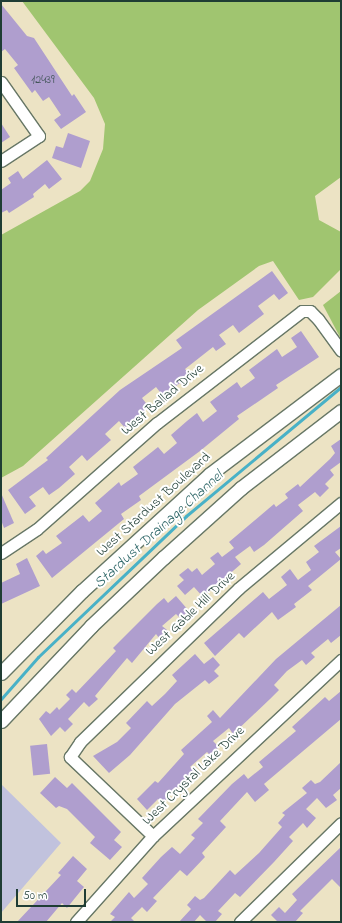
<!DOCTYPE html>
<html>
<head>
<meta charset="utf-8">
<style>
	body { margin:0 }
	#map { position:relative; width:342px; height:923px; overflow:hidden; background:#ece3c4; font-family:"Indie Flower",sans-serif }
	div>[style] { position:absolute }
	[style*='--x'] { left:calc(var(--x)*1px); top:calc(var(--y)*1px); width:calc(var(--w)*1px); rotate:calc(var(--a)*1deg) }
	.industrial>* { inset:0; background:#c1c2dd }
	.green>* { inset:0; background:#a0c570 }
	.stream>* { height:3px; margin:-1.5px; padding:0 1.5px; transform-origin:1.5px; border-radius:1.5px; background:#48b1c7 }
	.building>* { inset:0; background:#af9ece; transform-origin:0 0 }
	.roads { filter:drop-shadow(1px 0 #677766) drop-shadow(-1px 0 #677766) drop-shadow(0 1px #677766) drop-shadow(0 -1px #677766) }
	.minor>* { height:11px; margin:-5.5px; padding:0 5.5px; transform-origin:5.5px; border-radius:5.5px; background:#fff }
	.tertiary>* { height:13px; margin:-6.5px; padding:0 6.5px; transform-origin:6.5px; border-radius:6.5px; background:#fff }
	span { translate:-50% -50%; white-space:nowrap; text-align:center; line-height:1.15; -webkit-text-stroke:4px #fff; paint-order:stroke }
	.number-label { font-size:12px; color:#43555a }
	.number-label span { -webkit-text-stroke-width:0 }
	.street-label { font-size:14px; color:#1f3d34 }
	.water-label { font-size:15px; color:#2d6667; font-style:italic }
	.frame { position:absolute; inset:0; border:2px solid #1f3d34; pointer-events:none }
	.scale { position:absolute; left:16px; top:889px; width:70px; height:18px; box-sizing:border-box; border:2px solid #1f3d34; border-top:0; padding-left:5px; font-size:12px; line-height:14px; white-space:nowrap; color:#1f3d34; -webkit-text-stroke:3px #fff; paint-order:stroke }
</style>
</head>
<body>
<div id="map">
	<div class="industrial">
		<div style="clip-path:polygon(1px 784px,61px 843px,1px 913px)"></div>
	</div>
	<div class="green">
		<div style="clip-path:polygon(22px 1px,341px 1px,341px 177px,315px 196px,319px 220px,341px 232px,341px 269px,313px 297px,299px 300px,273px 261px,259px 266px,198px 310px,23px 466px,1px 478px,1px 235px,80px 191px,90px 181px,103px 149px,105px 124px,94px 98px)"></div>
		<div style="clip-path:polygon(341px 291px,341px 339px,323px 305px)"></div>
	</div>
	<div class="stream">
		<div style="--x:1;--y:699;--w:56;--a:-48.6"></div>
		<div style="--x:38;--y:657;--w:204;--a:-43.6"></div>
		<div style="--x:186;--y:516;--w:202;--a:-39.8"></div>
	</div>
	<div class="building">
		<div style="clip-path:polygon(1px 4px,27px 36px,34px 38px,72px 96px,74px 94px,86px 112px,61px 129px,54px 120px,61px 115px,49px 97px,43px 101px,35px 90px,32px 93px,14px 68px,18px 65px,5px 49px,1px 52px)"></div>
		<div style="clip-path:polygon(1px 123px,10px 137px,1px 143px)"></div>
		<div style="clip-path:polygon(68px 133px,90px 141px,81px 168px,52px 158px,56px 146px,63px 148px)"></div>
		<div style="clip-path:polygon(47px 160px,62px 179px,49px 189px,45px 184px,33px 194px,34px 197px,9px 213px,7px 210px,1px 213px,1px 190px,11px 183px,8px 178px,18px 171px,23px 179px)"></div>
		<div style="clip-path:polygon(272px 271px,288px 293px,279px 300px,274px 294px,258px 306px,264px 314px,239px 333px,233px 325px,219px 335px,226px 344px,216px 351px,213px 347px,185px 369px,191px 377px,182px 385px,180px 383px,163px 396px,156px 387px,142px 398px,149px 407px,125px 428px,119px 421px,105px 434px,111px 440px,87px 461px,82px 455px,69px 467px,75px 474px,59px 488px,49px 495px,43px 487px,29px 497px,36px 506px,25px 514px,8px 490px,48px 460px,46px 458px,120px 390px,182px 348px,176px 340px)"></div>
		<div style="clip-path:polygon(301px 331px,319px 357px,276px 385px,278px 388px,237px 416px,239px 419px,200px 451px,139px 496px,141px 500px,121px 514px,124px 519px,52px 578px,36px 556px,43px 550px,46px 554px,62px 543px,56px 536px,83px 515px,89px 522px,102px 511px,95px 503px,119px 482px,121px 486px,138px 474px,133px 467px,158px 447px,164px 454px,177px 443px,171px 435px,187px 421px,197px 413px,203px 422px,217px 411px,210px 402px,237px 382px,241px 388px,255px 378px,249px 370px,277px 349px,282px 357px,297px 347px,291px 338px)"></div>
		<div style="clip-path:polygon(341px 439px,341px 462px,330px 470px,334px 475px,325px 484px,329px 488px,320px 497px,315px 492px,298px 505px,303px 511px,264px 545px,254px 552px,250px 546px,235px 557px,241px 564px,203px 597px,194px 587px,185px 595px,177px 586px,184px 580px,179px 575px,188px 568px,192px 572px,197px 568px,202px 575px,215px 564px,210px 558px,218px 552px,222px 557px,234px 548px,229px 542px,274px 504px,276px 507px,288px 498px,285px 494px,298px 484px,300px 487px,330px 459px,335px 453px,331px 446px)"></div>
		<div style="clip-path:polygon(1px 493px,14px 523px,4px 528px,1px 520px)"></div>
		<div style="clip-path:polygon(341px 526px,341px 548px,335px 552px,341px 559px,308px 586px,312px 590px,294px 604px,296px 607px,278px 620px,272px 612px,244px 638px,239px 633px,215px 656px,204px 643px,263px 592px,269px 599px,287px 585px,281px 577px,290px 569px,298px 580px,311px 570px,306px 562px,319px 552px,314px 546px)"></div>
		<div style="clip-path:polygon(27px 558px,40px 586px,1px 604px,1px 583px,20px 574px,16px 564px)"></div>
		<div style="clip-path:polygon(176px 596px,189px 611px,180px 618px,176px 614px,162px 626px,167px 630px,159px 638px,156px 634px,132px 663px,127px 658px,95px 696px,98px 699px,89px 707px,84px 702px,68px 719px,73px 724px,65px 732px,60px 727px,51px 736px,39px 719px,46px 711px,50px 714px,57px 707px,59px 710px,70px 699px,66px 695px,72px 689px,76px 693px,116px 651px,113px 648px,157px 604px,164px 598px,168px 603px)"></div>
		<div style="clip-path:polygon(341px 605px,341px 635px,331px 643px,328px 639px,311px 653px,315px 657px,306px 665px,302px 660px,287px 671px,274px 685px,279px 690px,270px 699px,233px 734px,229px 728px,213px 741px,219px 747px,210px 755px,207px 752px,190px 767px,194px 770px,162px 804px,158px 799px,147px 810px,137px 799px,155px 781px,158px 783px,184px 754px,181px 750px,212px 722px,207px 716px,213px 710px,220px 718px,276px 659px)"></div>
		<div style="clip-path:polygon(195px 654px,204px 664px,213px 657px,220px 665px,214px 671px,219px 676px,209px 684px,205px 680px,175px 704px,130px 755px,109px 773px,93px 756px,117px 742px,131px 728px,126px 723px,147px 701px,152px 706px,165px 694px,177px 681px,172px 675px)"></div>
		<div style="clip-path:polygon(341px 691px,341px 719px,264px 784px,269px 790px,255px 802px,247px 792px,220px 821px,226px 827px,202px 853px,205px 857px,187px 876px,180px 870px,153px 898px,157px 901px,147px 912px,142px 907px,131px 918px,135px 922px,110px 922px,115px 917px,110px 914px,129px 892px,134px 898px,148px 884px,142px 878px,161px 857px,172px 847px,180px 854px,195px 838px,191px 835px,203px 823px,198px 819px,232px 784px,244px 774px,248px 779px,263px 767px,259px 762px,296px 731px,292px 727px,325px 697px,329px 701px)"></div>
		<div style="left:47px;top:744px;width:30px;height:17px;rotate:84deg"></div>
		<div style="clip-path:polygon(341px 762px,341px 788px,333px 795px,337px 800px,326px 808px,317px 798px,306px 809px,316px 818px,307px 828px,303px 823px,289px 837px,293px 841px,274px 862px,240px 897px,235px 893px,218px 911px,222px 914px,215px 922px,207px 922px,200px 915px,194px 922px,179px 922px,191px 909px,187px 905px,195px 896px,200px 900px,204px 898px,230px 870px,235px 875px,259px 853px,282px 827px,278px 823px,285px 815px,282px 813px,307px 793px,302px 788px,311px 780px,315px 784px,320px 782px)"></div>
		<div style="clip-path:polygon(55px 777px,67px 788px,72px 783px,121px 832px,114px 840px,122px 847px,110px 860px,90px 843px,95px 837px,67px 809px,59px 806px,56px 808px,40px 793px)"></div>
		<div style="clip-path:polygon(341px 847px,341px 888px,332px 879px,300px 911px,303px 913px,295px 922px,278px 922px,271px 915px,279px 907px,285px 913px,297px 900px,292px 894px)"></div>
		<div style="clip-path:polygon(73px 856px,87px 869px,77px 881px,84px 887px,75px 898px,67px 908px,62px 903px,46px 922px,17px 922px,61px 875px,58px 873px)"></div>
	</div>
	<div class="roads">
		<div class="minor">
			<div style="--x:1;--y:82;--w:66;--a:54.9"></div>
			<div style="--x:39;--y:136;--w:45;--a:146.7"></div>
			<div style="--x:1;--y:553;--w:43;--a:-33.7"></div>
			<div style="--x:37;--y:529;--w:160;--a:-41.5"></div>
			<div style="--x:157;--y:423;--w:183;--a:-37.7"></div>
			<div style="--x:302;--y:311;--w:8;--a:0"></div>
			<div style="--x:310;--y:311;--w:11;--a:45"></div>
			<div style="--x:318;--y:319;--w:39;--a:54"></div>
			<div style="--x:153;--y:836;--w:115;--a:-136.4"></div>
			<div style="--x:70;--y:757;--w:18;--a:-56"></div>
			<div style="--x:80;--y:742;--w:221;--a:-44.1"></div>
			<div style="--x:239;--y:588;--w:133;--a:-39.8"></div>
			<div style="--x:76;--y:922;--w:115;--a:-48.2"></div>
			<div style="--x:153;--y:836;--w:258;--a:-43.1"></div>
			<div style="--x:240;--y:922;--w:141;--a:-44.4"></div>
		</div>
		<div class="tertiary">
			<div style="--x:1;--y:673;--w:115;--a:-45.4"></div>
			<div style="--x:82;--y:591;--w:173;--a:-42.4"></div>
			<div style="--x:210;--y:474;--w:164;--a:-37.1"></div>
			<div style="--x:1;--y:721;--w:131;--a:-46.5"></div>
			<div style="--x:91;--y:626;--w:100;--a:-43.4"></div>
			<div style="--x:164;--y:557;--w:103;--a:-41.9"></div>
			<div style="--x:241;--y:488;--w:126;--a:-37.6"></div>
		</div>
	</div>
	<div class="number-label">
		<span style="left:43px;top:81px">12439</span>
	</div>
	<div class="street-label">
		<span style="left:163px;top:400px;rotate:-40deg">West Ballad Drive</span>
		<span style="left:154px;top:505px;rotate:-42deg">West Stardust Boulevard</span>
		<span style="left:191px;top:614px;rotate:-43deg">West Gable Hill Drive</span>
		<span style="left:194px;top:776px;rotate:-44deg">West Crystal Lake Drive</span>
	</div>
	<div class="water-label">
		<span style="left:159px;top:530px;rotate:-42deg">Stardust Drainage Channel</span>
	</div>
	<div class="frame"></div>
	<div class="scale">50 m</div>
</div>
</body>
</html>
